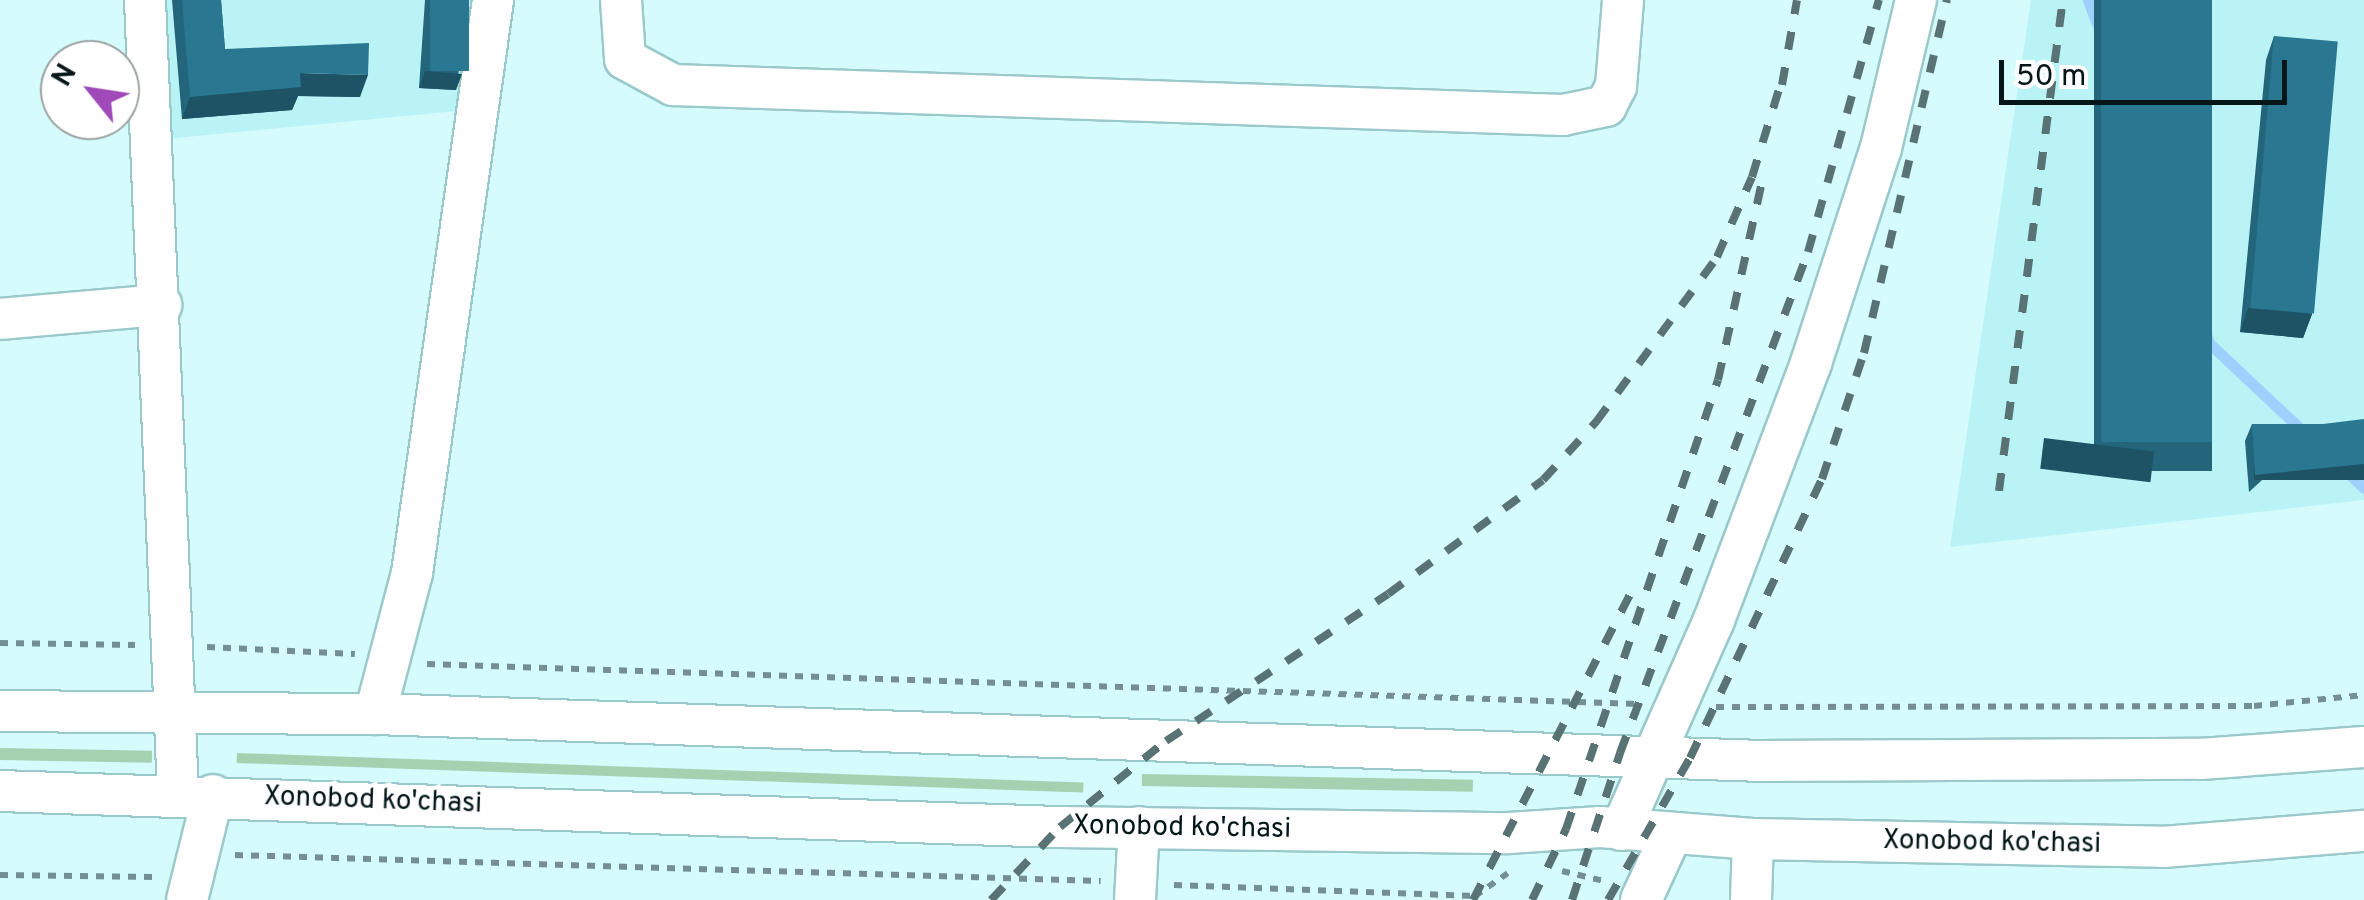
<!DOCTYPE html>
<html>
<head>
<meta charset="utf-8">
<style>
	body { margin:0 }
	#map { position:relative; width:2364px; height:900px; overflow:hidden; background:#d5fbfd; font-family:Overpass,sans-serif }
	div>[style] { position:absolute }
	[style*='--x'] { left:calc(var(--x)*1px); top:calc(var(--y)*1px); width:calc(var(--w)*1px); rotate:calc(var(--a)*1deg) }
	.built>* { inset:0; background:#b9f3f6 }
	.green>* { inset:0; background:#a4d1b0; transform-origin:0 0 }
	.stream>* { height:11px; margin:-5.5px; padding:0 5.5px; transform-origin:5.5px; border-radius:5.5px; background:#9ed0fe }
	.path>* { height:6px; margin-top:-3px; transform-origin:0; background:repeating-linear-gradient(90deg,#738f91 0 8px,transparent 0 16px) }
	.roads { filter:drop-shadow(2px 0 #9ac9cb) drop-shadow(-2px 0 #9ac9cb) drop-shadow(0 2px #9ac9cb) drop-shadow(0 -2px #9ac9cb) }
	.minor>* { height:40px; margin:-20px; padding:0 20px; transform-origin:20px; border-radius:20px; background:#fff }
	.rail>* { height:8px; margin-top:-4px; transform-origin:0; background:repeating-linear-gradient(90deg,#597375 0 18px,transparent 0 36px) }
	.wall>* { inset:0; background:#23667c; transform-origin:0 0 }
	.shaded-wall>* { inset:0; background:#1d5365; transform-origin:0 0 }
	.building>* { inset:0; background:#297790; transform-origin:0 0 }
	span { translate:-50% -50%; white-space:nowrap; text-align:center; line-height:1.15; -webkit-text-stroke:8px #fff; paint-order:stroke }
	.street-label { font-size:28px; color:#041617 }
	.north { position:absolute; left:40px; top:40px; width:100px; height:100px; box-sizing:border-box; background:#fff; border:2px solid #9ba2a2; border-radius:50%; rotate:300deg; font-size:28px; font-weight:700; line-height:40px; text-align:center; color:#041617 }
	.north::after { content:''; display:block; margin:auto; width:35px; height:45px; background:#9f4ab8; clip-path:polygon(50% 0,100% 100%,50% 72%,0 100%) }
	.scale { position:absolute; left:1999px; top:60px; width:288px; height:45px; box-sizing:border-box; border:5px solid #041617; border-top:0; padding-left:12px; font-size:30px; line-height:35px; white-space:nowrap; color:#041617; -webkit-text-stroke:8px #fff; paint-order:stroke }
</style>
</head>
<body>
<div id="map">
	<div class="built">
		<div style="clip-path:polygon(159px 0,474px 0,467px 110px,166px 139px)"></div>
		<div style="clip-path:polygon(2031px 0,2364px 0,2364px 500px,1950px 547px)"></div>
	</div>
	<div class="green">
		<div style="left:0;top:748px;width:152px;height:12px;rotate:1deg"></div>
		<div style="left:237px;top:753px;width:847px;height:10px;rotate:2deg"></div>
		<div style="left:1142px;top:774px;width:331px;height:12px;rotate:1deg"></div>
	</div>
	<div class="stream">
		<div style="--x:2088;--y:0;--w:26;--a:69"></div>
		<div style="--x:2174;--y:244;--w:105;--a:70.5"></div>
		<div style="--x:2209;--y:343;--w:132;--a:43.2"></div>
		<div style="--x:2348;--y:473;--w:22;--a:43"></div>
	</div>
	<div class="path">
		<div style="--x:0;--y:643;--w:135;--a:0.8"></div>
		<div style="--x:207;--y:647;--w:148;--a:2.7"></div>
		<div style="--x:427;--y:664;--w:1212;--a:1.89"></div>
		<div style="--x:1716;--y:707;--w:538;--a:-0.11"></div>
		<div style="--x:2254;--y:706;--w:111;--a:-5.7"></div>
		<div style="--x:235;--y:855;--w:866;--a:1.72"></div>
		<div style="--x:1562;--y:871;--w:47;--a:13.4"></div>
		<div style="--x:0;--y:875;--w:154;--a:0.7"></div>
		<div style="--x:1174;--y:885;--w:301;--a:2.1"></div>
		<div style="--x:1475;--y:896;--w:40;--a:-34.9"></div>
	</div>
	<div class="roads">
		<div class="minor">
			<div style="--x:145;--y:0;--w:795;--a:87.62"></div>
			<div style="--x:621;--y:0;--w:59;--a:86.1"></div>
			<div style="--x:625;--y:59;--w:55;--a:28.4"></div>
			<div style="--x:673;--y:85;--w:891;--a:1.93"></div>
			<div style="--x:1563;--y:115;--w:44;--a:-11.8"></div>
			<div style="--x:1606;--y:106;--w:22;--a:-63"></div>
			<div style="--x:1616;--y:86;--w:86;--a:-85.3"></div>
			<div style="--x:0;--y:319;--w:162;--a:-5"></div>
			<div style="--x:0;--y:711;--w:375;--a:0.5"></div>
			<div style="--x:375;--y:714;--w:1385;--a:1.94"></div>
			<div style="--x:1759;--y:761;--w:442;--a:-0.3"></div>
			<div style="--x:2201;--y:759;--w:163;--a:-4.2"></div>
			<div style="--x:375;--y:714;--w:146;--a:-75.3"></div>
			<div style="--x:412;--y:573;--w:579;--a:-81.95"></div>
			<div style="--x:0;--y:791;--w:1061;--a:1.95"></div>
			<div style="--x:1060;--y:827;--w:449;--a:0.8"></div>
			<div style="--x:1509;--y:833;--w:91;--a:-3.8"></div>
			<div style="--x:1600;--y:827;--w:153;--a:4.5"></div>
			<div style="--x:1753;--y:839;--w:410;--a:1.1"></div>
			<div style="--x:2163;--y:847;--w:202;--a:-4.6"></div>
			<div style="--x:1621;--y:830;--w:230;--a:-66.1"></div>
			<div style="--x:1714;--y:620;--w:275;--a:-69.3"></div>
			<div style="--x:1811;--y:363;--w:226;--a:-72"></div>
			<div style="--x:1881;--y:148;--w:152;--a:-76.7"></div>
			<div style="--x:187;--y:900;--w:108;--a:-76.1"></div>
			<div style="--x:1135;--y:900;--w:73;--a:-86.9"></div>
			<div style="--x:1641;--y:900;--w:74;--a:-65.2"></div>
			<div style="--x:1751;--y:900;--w:61;--a:-88.1"></div>
		</div>
	</div>
	<div class="rail">
		<div style="--x:1782;--y:85;--w:86;--a:-80"></div>
		<div style="--x:1999;--y:491;--w:495;--a:-82.6"></div>
		<div style="--x:991;--y:900;--w:100;--a:-46.6"></div>
		<div style="--x:1060;--y:827;--w:136;--a:-39.1"></div>
		<div style="--x:1166;--y:741;--w:266;--a:-33.5"></div>
		<div style="--x:1388;--y:594;--w:192;--a:-36.3"></div>
		<div style="--x:1543;--y:480;--w:79;--a:-47.6"></div>
		<div style="--x:1596;--y:422;--w:205;--a:-53.7"></div>
		<div style="--x:1717;--y:257;--w:87;--a:-66.4"></div>
		<div style="--x:1752;--y:177;--w:109;--a:-72.9"></div>
		<div style="--x:1473;--y:900;--w:356;--a:-62.8"></div>
		<div style="--x:1532;--y:900;--w:79;--a:-64.4"></div>
		<div style="--x:1566;--y:829;--w:474;--a:-71.3"></div>
		<div style="--x:1718;--y:380;--w:212;--a:-77.5"></div>
		<div style="--x:1572;--y:900;--w:155;--a:-71.9"></div>
		<div style="--x:1620;--y:753;--w:535;--a:-69.43"></div>
		<div style="--x:1808;--y:252;--w:262;--a:-74.3"></div>
		<div style="--x:1608;--y:900;--w:164;--a:-60"></div>
		<div style="--x:1690;--y:758;--w:309;--a:-64.7"></div>
		<div style="--x:1822;--y:479;--w:133;--a:-71.6"></div>
		<div style="--x:1864;--y:353;--w:363;--a:-76.8"></div>
	</div>
	<div class="wall">
		<div style="clip-path:polygon(172px 0,221px 0,225px 49px,360px 97px,298px 96px,292px 110px,182px 119px)"></div>
		<div style="clip-path:polygon(425px 0,469px 0,456px 90px,419px 88px)"></div>
		<div style="left:2094px;top:0;width:118px;height:471px"></div>
		<div style="clip-path:polygon(2274px 36px,2312px 314px,2303px 338px,2240px 332px,2266px 60px)"></div>
		<div style="clip-path:polygon(2252px 424px,2323px 424px,2249px 492px,2245px 441px)"></div>
	</div>
	<div class="shaded-wall">
		<div style="clip-path:polygon(425px 71px,462px 74px,456px 90px,419px 88px)"></div>
		<div style="clip-path:polygon(300px 73px,368px 75px,360px 97px,298px 96px,292px 110px,182px 119px,190px 97px)"></div>
		<div style="clip-path:polygon(2248px 308px,2312px 314px,2303px 338px,2240px 332px)"></div>
		<div style="left:2044px;top:438px;width:111px;height:31px;rotate:7deg"></div>
		<div style="left:2364px;top:464px;width:16px;height:110px;rotate:90deg"></div>
	</div>
	<div class="building">
		<div style="clip-path:polygon(182px 0,221px 0,225px 49px,369px 43px,368px 75px,300px 73px,301px 87px,190px 97px)"></div>
		<div style="left:430px;top:0;width:39px;height:71px"></div>
		<div style="left:2101px;top:0;width:111px;height:442px"></div>
		<div style="left:2274px;top:36px;width:64px;height:273px;rotate:5deg"></div>
		<div style="clip-path:polygon(2364px 419px,2364px 464px,2255px 475px,2252px 424px,2323px 424px)"></div>
	</div>
	<div class="street-label">
		<span style="left:373px;top:801px;rotate:2deg">Xonobod ko'chasi</span>
		<span style="left:1182px;top:828px;rotate:1deg">Xonobod ko'chasi</span>
		<span style="left:1992px;top:843px;rotate:1deg">Xonobod ko'chasi</span>
	</div>
	<div class="north">N</div>
	<div class="scale">50 m</div>
</div>
</body>
</html>
